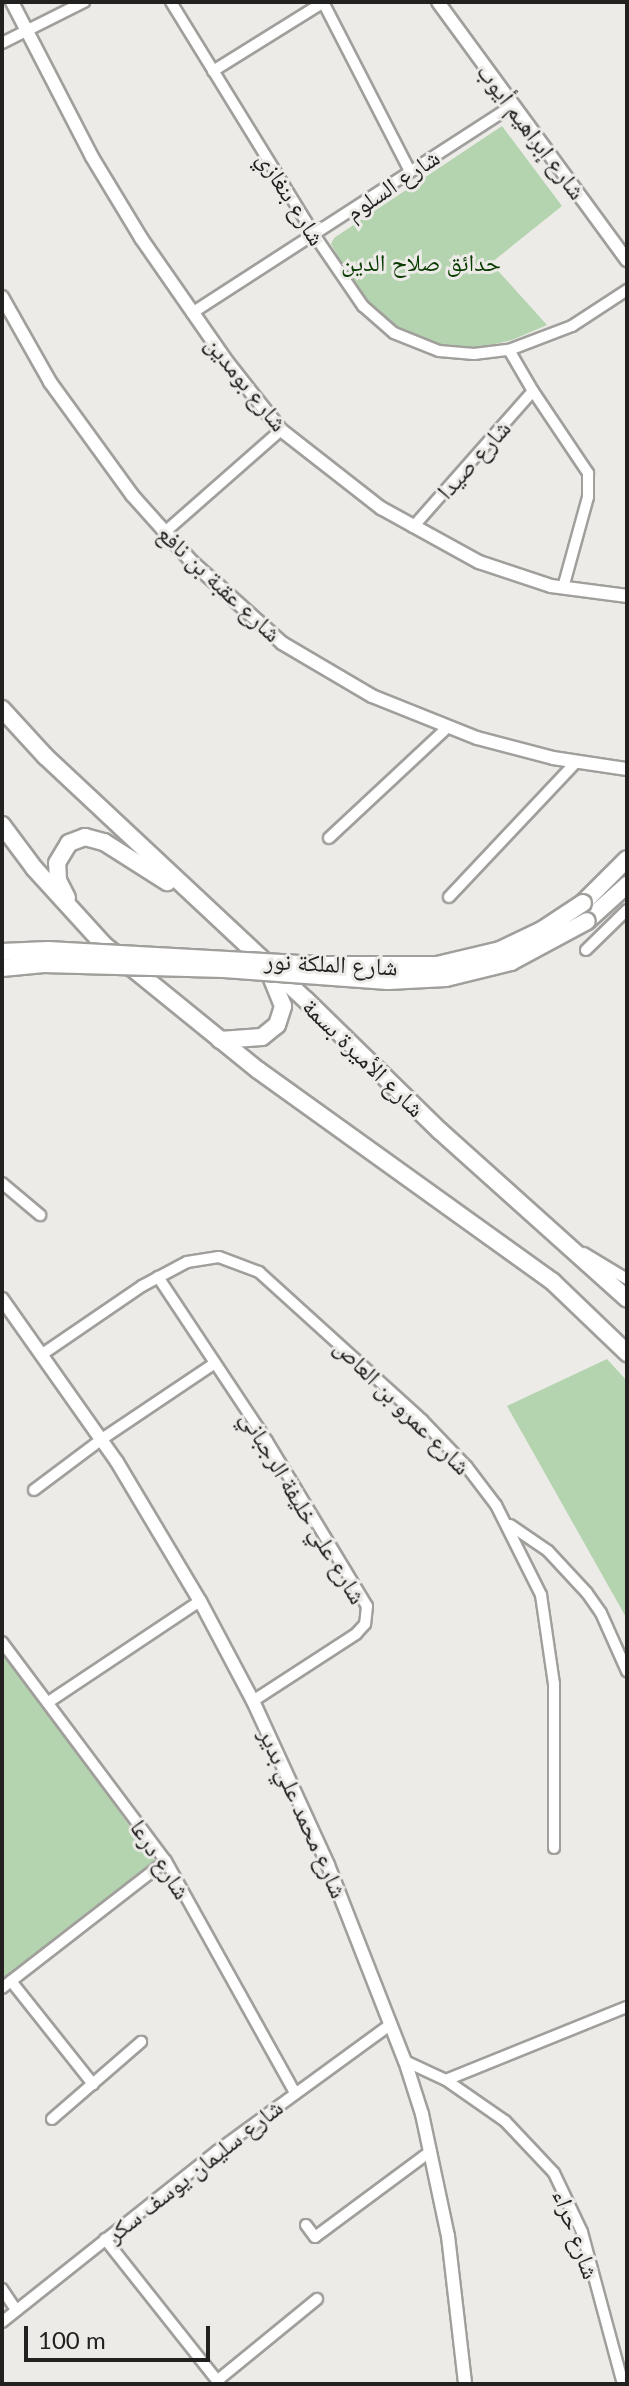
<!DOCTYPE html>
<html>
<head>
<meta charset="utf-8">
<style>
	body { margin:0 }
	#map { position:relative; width:629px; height:2386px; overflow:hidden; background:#edebe8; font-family:Lato,"Noto Naskh Arabic",sans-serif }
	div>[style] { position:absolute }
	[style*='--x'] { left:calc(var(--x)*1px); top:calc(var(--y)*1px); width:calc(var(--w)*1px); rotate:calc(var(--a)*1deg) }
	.green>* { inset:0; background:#b4d4af }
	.roads { filter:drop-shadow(2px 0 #a19f9c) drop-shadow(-2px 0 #a19f9c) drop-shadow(0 2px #a19f9c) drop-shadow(0 -2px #a19f9c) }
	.minor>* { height:10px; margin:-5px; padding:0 5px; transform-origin:5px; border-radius:5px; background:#fff }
	.tertiary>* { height:12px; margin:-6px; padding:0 6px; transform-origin:6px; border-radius:6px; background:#fff }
	.primary>* { height:16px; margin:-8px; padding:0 8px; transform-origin:8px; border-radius:8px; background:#fff }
	.trunk>* { height:16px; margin:-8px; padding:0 8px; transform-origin:8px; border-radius:8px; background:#fff }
	.bridges { filter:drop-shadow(2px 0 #a19f9c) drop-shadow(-2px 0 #a19f9c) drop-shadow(0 2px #a19f9c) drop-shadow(0 -2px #a19f9c) }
	.trunk-bridge>* { height:16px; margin:-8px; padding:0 8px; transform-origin:8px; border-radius:8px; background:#fff }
	span { translate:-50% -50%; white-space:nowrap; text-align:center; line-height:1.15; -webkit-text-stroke:6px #edebe8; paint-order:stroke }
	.street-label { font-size:24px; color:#222120 }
	.park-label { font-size:24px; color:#093b01 }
	.frame { position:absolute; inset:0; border:4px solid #222120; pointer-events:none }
	.scale { position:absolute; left:24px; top:2326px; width:186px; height:36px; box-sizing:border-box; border:4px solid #222120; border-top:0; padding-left:10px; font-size:24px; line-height:28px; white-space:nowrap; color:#222120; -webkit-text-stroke:6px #edebe8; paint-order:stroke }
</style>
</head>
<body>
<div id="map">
	<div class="green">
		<div style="clip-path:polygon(502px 126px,562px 206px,491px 263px,547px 325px,512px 340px,477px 348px,424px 342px,403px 335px,368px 307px,331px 244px,334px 238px)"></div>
		<div style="clip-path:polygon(607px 1359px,627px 1381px,627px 1619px,507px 1406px)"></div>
		<div style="clip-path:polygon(2px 1648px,159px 1867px,2px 1989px)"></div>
	</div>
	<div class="roads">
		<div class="minor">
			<div style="--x:171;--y:2;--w:275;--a:58.4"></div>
			<div style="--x:315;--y:236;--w:85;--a:55.6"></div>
			<div style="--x:363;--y:306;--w:41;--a:41.1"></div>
			<div style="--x:394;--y:333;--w:48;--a:21.8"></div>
			<div style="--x:439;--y:351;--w:35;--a:5"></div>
			<div style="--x:474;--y:354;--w:35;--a:-7"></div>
			<div style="--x:509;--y:350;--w:67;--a:-20.9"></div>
			<div style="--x:572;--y:326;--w:66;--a:-33.2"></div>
			<div style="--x:323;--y:2;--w:190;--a:62.8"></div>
			<div style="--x:2;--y:43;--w:92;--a:-26.6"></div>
			<div style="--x:213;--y:71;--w:131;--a:-31.9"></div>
			<div style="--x:192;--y:313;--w:381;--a:-32.9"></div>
			<div style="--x:509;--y:350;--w:48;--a:59.7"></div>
			<div style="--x:533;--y:391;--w:99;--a:56.1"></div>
			<div style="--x:588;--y:473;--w:24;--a:90"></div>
			<div style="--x:588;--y:497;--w:94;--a:105.4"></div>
			<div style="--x:413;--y:527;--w:181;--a:-48.6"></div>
			<div style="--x:165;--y:532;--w:154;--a:-41.3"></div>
			<div style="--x:329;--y:838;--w:163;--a:-43"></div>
			<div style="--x:449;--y:897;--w:185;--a:-46.7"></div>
			<div style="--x:586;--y:950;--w:57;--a:-44.3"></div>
			<div style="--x:2;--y:1183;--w:50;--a:40.1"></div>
			<div style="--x:584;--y:1253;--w:50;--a:31.2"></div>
			<div style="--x:158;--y:1277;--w:197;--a:56.4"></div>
			<div style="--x:267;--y:1441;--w:193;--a:58.8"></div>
			<div style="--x:367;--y:1606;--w:18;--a:96"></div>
			<div style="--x:365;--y:1624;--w:13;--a:132"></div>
			<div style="--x:356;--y:1634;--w:123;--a:147"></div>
			<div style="--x:44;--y:1353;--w:119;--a:-34.4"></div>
			<div style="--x:142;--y:1286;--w:51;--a:-28.1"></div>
			<div style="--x:187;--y:1262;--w:32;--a:-9"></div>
			<div style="--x:219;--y:1257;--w:43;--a:20.6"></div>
			<div style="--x:259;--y:1272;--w:220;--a:42.2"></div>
			<div style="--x:422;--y:1420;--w:65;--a:46.2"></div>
			<div style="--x:467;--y:1467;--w:48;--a:52.7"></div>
			<div style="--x:496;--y:1505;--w:101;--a:63.4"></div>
			<div style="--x:541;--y:1595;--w:90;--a:81.7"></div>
			<div style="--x:554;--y:1684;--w:164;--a:90"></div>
			<div style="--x:34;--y:1490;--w:85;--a:-36.9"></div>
			<div style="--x:102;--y:1439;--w:136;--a:-33.9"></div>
			<div style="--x:510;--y:1525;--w:46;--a:34.4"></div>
			<div style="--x:548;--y:1551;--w:57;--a:47.1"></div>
			<div style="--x:587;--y:1593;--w:24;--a:55"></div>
			<div style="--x:601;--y:1613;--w:64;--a:65.9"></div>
			<div style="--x:2;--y:1642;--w:274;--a:53.2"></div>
			<div style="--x:166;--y:1861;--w:265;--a:60.9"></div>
			<div style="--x:50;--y:1701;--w:180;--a:-33.7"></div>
			<div style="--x:11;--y:1981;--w:132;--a:51.5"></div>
			<div style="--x:2;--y:1988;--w:207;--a:-37.8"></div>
			<div style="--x:405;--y:2061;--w:45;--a:24.9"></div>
			<div style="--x:446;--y:2080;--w:72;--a:34.8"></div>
			<div style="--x:505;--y:2121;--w:71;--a:46.7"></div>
			<div style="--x:554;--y:2173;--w:65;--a:64.6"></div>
			<div style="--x:582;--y:2232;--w:157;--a:74.9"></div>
			<div style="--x:446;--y:2080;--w:195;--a:-22"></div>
			<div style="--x:52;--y:2119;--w:118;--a:-40.9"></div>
			<div style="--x:306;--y:2225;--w:15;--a:53"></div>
			<div style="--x:315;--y:2237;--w:144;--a:-36.6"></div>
			<div style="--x:105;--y:2239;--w:185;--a:51.6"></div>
			<div style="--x:2;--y:2289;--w:25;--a:56"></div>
			<div style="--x:2;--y:2322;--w:275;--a:-38.5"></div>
			<div style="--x:217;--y:2151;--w:215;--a:-36.1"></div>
			<div style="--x:218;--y:2380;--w:128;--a:-39.3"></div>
		</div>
		<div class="tertiary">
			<div style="--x:12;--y:2;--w:174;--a:62.7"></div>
			<div style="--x:92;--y:157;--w:95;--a:58.8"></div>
			<div style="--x:141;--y:238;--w:152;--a:55.2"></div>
			<div style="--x:228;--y:363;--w:85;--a:51.7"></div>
			<div style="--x:281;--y:430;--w:127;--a:38"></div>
			<div style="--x:381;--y:508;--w:112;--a:28.9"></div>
			<div style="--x:479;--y:562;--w:76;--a:18.4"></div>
			<div style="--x:551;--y:586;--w:77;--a:7.5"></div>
			<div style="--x:438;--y:2;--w:320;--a:53.8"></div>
			<div style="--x:2;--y:297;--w:98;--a:60.5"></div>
			<div style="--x:50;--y:382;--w:140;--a:54"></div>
			<div style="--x:132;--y:495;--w:89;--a:48.2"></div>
			<div style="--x:191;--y:561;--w:122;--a:42"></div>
			<div style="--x:282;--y:643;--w:104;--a:30.5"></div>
			<div style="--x:372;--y:696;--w:113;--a:21.8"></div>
			<div style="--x:477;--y:738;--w:79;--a:14.7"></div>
			<div style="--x:553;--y:758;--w:75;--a:8.5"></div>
			<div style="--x:2;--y:1299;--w:199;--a:54.8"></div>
			<div style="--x:117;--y:1462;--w:162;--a:59.2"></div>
			<div style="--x:200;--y:1601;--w:113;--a:62.1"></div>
			<div style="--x:253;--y:1701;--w:180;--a:65.4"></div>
			<div style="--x:328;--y:1865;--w:211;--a:68.6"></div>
			<div style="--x:405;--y:2061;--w:56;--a:72.2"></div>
			<div style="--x:422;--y:2114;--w:125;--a:78"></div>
			<div style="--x:448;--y:2236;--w:149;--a:83.4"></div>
		</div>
		<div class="primary">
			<div style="--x:2;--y:709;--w:64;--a:47.5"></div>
			<div style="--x:45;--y:756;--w:357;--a:43.1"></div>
			<div style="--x:306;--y:1000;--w:187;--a:44.4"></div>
			<div style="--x:440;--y:1131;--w:251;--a:41.9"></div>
			<div style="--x:2;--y:825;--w:54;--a:53.3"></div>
			<div style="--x:34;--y:868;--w:104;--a:47.7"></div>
			<div style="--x:104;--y:945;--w:198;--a:39.1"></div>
			<div style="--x:258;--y:1070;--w:363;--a:35.7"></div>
			<div style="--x:553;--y:1282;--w:103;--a:43.8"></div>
			<div style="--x:67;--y:898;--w:20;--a:-117"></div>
			<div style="--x:58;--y:880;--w:17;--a:-93"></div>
			<div style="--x:57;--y:863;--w:23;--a:-59"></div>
			<div style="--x:69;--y:843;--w:17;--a:-21"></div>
			<div style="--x:85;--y:837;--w:20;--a:15"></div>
			<div style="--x:104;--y:842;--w:75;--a:32.4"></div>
			<div style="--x:220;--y:1040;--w:42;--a:-4.1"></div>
			<div style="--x:262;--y:1037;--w:19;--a:-39"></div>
			<div style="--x:277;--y:1025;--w:20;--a:-72"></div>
			<div style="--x:283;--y:1006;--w:40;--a:-112"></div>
		</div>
		<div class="trunk">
			<div style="--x:583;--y:903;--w:62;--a:-45"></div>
			<div style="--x:587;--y:921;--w:54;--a:-42"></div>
		</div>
	</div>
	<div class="bridges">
		<div class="trunk-bridge">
			<div style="--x:2;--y:952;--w:46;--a:-2.5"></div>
			<div style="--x:48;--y:950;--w:270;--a:3.2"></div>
			<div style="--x:318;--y:965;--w:119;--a:0"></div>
			<div style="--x:437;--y:965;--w:65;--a:-13.4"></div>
			<div style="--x:500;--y:950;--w:47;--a:-25.5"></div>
			<div style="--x:542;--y:930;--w:49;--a:-33.4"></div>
			<div style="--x:2;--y:968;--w:42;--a:-5.4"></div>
			<div style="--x:44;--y:964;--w:180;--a:1.6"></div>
			<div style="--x:224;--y:969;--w:164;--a:4.2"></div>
			<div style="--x:388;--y:981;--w:58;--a:-3"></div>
			<div style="--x:446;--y:978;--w:67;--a:-13.8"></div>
			<div style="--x:511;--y:962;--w:86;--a:-28.3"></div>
		</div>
	</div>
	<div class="street-label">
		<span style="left:532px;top:131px;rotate:53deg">شارع إبراهيم أيوب</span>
		<span style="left:392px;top:184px;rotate:-34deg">شارع السلوم</span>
		<span style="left:292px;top:198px;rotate:58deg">شارع بنغازي</span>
		<span style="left:247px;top:383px;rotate:51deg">شارع بومدين</span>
		<span style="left:473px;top:459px;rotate:-48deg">شارع صيدا</span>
		<span style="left:220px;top:583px;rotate:43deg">شارع عقبة بن نافع</span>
		<span style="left:331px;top:963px;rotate:3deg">شارع الملكة نور</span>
		<span style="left:364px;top:1057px;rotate:44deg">شارع الأميرة بسمة</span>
		<span style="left:403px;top:1406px;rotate:45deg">شارع عمرو بن العاص</span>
		<span style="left:304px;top:1507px;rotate:59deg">شارع علي خليفة الرجباني</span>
		<span style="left:304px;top:1813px;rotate:66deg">شارع محمد علي بدير</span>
		<span style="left:161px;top:1859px;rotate:57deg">شارع درعا</span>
		<span style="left:194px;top:2170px;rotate:-38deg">شارع سليمان يوسف سكر</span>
		<span style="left:577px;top:2234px;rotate:70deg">شارع حراء</span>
	</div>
	<div class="park-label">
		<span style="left:421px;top:262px">حدائق صلاح الدين</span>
	</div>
	<div class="frame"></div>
	<div class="scale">100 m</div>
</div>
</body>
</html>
